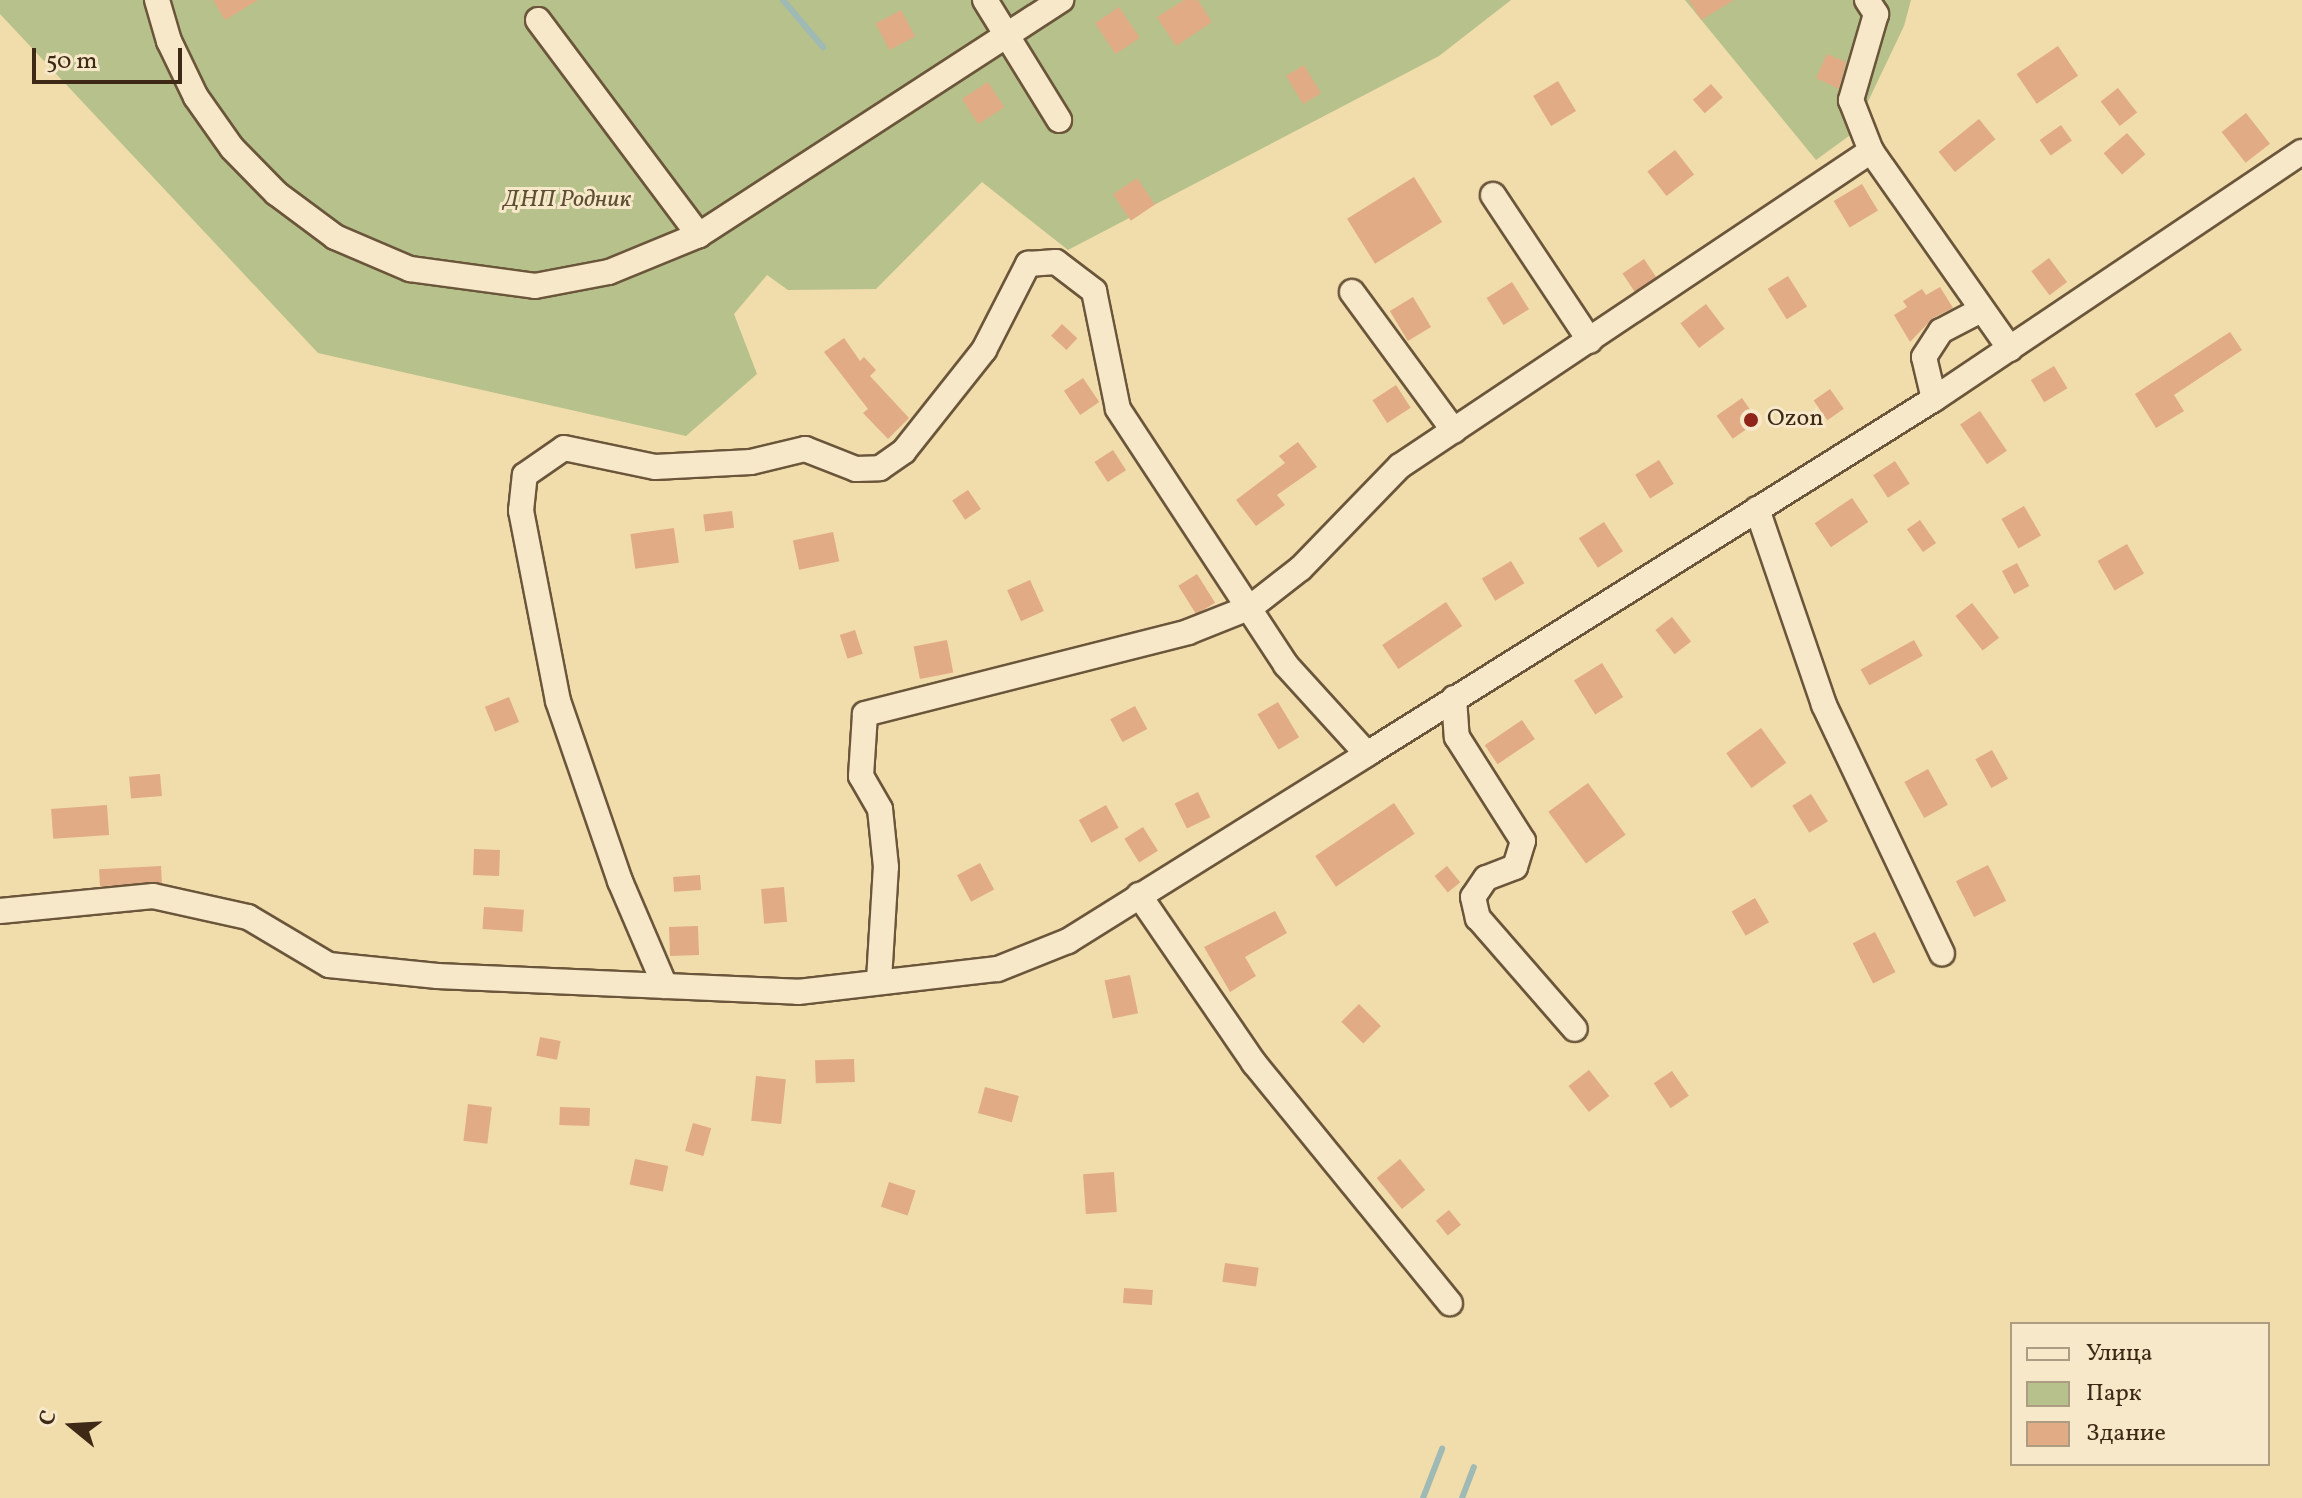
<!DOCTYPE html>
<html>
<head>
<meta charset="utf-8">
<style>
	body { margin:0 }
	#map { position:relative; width:2302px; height:1498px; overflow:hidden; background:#f1dcab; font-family:Vollkorn,serif }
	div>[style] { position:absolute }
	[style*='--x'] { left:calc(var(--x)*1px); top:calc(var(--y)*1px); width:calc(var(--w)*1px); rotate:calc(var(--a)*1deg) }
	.green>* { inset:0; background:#b7c18b }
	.stream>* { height:6px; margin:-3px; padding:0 3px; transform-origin:3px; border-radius:3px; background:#9fb9b4 }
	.building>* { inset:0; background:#e1ab85; transform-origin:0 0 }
	.roads { filter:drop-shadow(2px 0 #6b563b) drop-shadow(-2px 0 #6b563b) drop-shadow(0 2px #6b563b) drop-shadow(0 -2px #6b563b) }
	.minor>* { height:24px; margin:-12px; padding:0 12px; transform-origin:12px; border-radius:12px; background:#f6e8c8 }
	.dots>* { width:22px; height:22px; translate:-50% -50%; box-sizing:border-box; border:4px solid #f6e8c8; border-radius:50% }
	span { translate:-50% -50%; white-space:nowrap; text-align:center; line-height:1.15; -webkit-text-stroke:6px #f6e8c8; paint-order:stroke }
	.park-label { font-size:24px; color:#5c4f33; font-style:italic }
	.poi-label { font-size:24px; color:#3e2916 }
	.left { translate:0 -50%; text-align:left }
	.legend { position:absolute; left:2010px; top:1322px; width:260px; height:144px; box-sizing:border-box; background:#f6e8c8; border:2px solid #ac9c81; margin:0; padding:10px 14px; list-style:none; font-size:24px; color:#3e2916 }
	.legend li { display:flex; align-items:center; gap:16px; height:40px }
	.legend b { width:40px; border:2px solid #ac9c81 }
	.north { position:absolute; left:32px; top:1386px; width:80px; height:80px; -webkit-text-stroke:6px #f6e8c8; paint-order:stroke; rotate:288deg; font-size:22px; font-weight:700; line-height:32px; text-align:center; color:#3e2916 }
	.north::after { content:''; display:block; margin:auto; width:28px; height:36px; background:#3e2916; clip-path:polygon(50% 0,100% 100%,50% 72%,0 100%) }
	.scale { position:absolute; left:32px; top:48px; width:150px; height:36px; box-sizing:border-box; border:4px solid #3e2916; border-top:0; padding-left:10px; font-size:24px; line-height:28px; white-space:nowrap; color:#3e2916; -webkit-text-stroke:6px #f6e8c8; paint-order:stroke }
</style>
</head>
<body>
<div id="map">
	<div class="green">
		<div style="clip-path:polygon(0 0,1511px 0,1439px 56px,1068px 250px,982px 182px,876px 289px,788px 290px,767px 275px,734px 314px,757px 374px,686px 436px,318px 353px,0 14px)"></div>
		<div style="clip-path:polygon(1685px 0,1911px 0,1904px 26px,1853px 133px,1816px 160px)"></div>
	</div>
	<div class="stream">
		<div style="--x:783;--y:0;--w:62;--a:49.6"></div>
		<div style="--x:1423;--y:1498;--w:53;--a:-68.8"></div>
		<div style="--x:1462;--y:1498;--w:33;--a:-69"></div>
	</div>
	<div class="building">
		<div style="clip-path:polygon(213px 0,258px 0,225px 20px)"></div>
		<div style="clip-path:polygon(1184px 0,1198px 0,1212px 22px,1176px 46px,1157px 17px)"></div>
		<div style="clip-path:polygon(1689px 0,1734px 0,1701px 20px)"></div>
		<div style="left:1119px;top:7px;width:37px;height:29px;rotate:56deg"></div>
		<div style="left:901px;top:10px;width:30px;height:29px;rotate:62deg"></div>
		<div style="left:2058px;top:46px;width:36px;height:50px;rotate:56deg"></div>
		<div style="clip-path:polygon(1827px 54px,1846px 62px,1839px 89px,1816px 78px)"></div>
		<div style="left:1304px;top:65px;width:33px;height:21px;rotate:59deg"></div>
		<div style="left:1558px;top:81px;width:35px;height:29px;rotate:59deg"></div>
		<div style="left:988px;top:82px;width:30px;height:31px;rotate:57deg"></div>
		<div style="left:1711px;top:84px;width:18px;height:24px;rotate:49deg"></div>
		<div style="left:2118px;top:88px;width:31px;height:22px;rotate:52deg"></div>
		<div style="left:2246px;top:113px;width:39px;height:31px;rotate:52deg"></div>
		<div style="left:1979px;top:119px;width:26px;height:52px;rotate:51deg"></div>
		<div style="left:2061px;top:125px;width:19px;height:26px;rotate:55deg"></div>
		<div style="left:2127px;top:133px;width:28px;height:31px;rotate:49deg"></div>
		<div style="left:1675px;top:150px;width:31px;height:35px;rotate:52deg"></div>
		<div style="left:1414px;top:177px;width:53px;height:79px;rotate:58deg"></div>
		<div style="left:1137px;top:178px;width:32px;height:29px;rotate:56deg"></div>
		<div style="left:1862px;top:184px;width:31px;height:33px;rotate:59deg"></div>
		<div style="left:2049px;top:258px;width:30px;height:22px;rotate:53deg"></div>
		<div style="left:1644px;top:259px;width:22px;height:26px;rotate:56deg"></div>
		<div style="left:1788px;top:276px;width:36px;height:24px;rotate:58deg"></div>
		<div style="left:1512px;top:282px;width:32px;height:30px;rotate:58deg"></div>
		<div style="clip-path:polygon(1940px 287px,1953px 308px,1933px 318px,1910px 342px,1894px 315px,1907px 307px,1903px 301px,1922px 289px,1926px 295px)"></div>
		<div style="left:1413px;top:297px;width:35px;height:27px;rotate:59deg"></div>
		<div style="left:1706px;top:304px;width:31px;height:32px;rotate:53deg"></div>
		<div style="left:1062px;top:324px;width:21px;height:16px;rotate:43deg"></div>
		<div style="clip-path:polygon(2230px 332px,2242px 350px,2174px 395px,2184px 411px,2156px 428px,2135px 394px)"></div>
		<div style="clip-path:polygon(844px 338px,860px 361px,864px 357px,876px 370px,870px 376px,909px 418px,888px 439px,863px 413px,868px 409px,824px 352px)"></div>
		<div style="left:2054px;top:366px;width:26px;height:27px;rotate:59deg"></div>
		<div style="left:1083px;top:378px;width:29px;height:23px;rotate:56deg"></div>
		<div style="left:1396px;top:385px;width:27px;height:28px;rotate:57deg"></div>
		<div style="left:1830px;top:389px;width:24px;height:20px;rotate:55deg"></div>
		<div style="left:1742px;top:398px;width:28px;height:31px;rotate:55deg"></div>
		<div style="left:1980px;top:411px;width:48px;height:24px;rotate:56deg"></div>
		<div style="clip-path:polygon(1298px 442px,1317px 467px,1277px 495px,1285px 505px,1256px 526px,1236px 500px,1285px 463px,1279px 456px)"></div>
		<div style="left:1113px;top:450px;width:24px;height:22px;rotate:57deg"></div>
		<div style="left:1659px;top:460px;width:28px;height:28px;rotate:58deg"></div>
		<div style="left:1895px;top:461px;width:27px;height:26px;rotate:57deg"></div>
		<div style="left:968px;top:490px;width:23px;height:19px;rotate:56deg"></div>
		<div style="left:1852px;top:498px;width:29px;height:45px;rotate:56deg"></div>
		<div style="left:2024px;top:506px;width:34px;height:26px;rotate:60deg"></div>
		<div style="left:732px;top:511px;width:17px;height:29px;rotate:83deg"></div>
		<div style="left:1920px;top:520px;width:28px;height:16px;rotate:55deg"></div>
		<div style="left:1604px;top:522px;width:35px;height:30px;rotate:57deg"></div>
		<div style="left:674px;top:528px;width:35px;height:44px;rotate:82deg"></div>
		<div style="left:833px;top:532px;width:30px;height:41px;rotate:78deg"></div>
		<div style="left:2127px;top:544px;width:34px;height:34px;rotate:60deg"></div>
		<div style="left:1511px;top:561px;width:26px;height:34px;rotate:59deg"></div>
		<div style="left:2017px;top:563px;width:26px;height:17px;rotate:62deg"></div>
		<div style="left:1197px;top:574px;width:34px;height:22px;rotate:58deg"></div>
		<div style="left:1030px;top:580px;width:34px;height:25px;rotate:66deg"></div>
		<div style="left:1446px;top:602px;width:29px;height:77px;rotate:56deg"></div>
		<div style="left:1972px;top:603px;width:44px;height:21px;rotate:52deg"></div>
		<div style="left:1672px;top:617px;width:31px;height:21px;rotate:52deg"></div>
		<div style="left:855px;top:630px;width:25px;height:16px;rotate:72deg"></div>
		<div style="left:947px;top:640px;width:33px;height:34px;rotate:79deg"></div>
		<div style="left:1914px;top:640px;width:18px;height:61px;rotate:61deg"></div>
		<div style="left:1602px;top:663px;width:40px;height:33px;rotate:58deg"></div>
		<div style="left:509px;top:697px;width:27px;height:26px;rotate:68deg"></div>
		<div style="left:1278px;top:702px;width:41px;height:24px;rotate:59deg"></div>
		<div style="left:1135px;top:706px;width:26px;height:28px;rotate:62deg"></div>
		<div style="left:1522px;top:720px;width:23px;height:45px;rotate:56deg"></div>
		<div style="left:1761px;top:728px;width:43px;height:43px;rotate:54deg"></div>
		<div style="left:1992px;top:750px;width:33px;height:19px;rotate:61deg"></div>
		<div style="left:1928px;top:769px;width:41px;height:27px;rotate:61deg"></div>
		<div style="left:160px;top:774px;width:22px;height:31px;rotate:85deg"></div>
		<div style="left:1588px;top:783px;width:64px;height:49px;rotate:54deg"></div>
		<div style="left:1198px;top:792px;width:28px;height:26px;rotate:64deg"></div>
		<div style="left:1811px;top:794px;width:32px;height:22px;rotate:58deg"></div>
		<div style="left:1394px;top:803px;width:37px;height:95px;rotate:56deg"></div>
		<div style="left:107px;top:805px;width:30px;height:56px;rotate:86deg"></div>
		<div style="left:1106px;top:805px;width:26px;height:31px;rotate:61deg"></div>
		<div style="left:1143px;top:827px;width:28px;height:22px;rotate:58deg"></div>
		<div style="left:474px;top:849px;width:26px;height:26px;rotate:2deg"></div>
		<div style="left:980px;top:863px;width:30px;height:26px;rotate:62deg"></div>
		<div style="left:1988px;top:865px;width:40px;height:36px;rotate:63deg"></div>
		<div style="left:161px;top:866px;width:17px;height:62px;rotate:87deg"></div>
		<div style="left:1447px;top:866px;width:21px;height:16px;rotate:51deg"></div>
		<div style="left:700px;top:875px;width:15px;height:27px;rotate:86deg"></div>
		<div style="left:784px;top:887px;width:35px;height:23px;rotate:85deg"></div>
		<div style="left:1755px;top:898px;width:28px;height:27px;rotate:60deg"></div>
		<div style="left:484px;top:907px;width:40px;height:22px;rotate:4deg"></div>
		<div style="clip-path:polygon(1275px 911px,1287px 933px,1245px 957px,1256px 976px,1230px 992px,1204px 947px)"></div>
		<div style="left:698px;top:926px;width:29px;height:29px;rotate:88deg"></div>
		<div style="left:1875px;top:932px;width:45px;height:25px;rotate:63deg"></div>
		<div style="left:1130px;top:975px;width:39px;height:26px;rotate:78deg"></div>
		<div style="left:1359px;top:1004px;width:31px;height:25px;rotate:45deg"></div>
		<div style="left:540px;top:1037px;width:21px;height:19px;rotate:11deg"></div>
		<div style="left:854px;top:1059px;width:23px;height:39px;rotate:88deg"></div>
		<div style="left:1589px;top:1070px;width:33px;height:26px;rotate:52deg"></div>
		<div style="left:1672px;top:1071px;width:30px;height:22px;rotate:56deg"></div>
		<div style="left:756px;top:1076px;width:30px;height:45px;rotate:6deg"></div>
		<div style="left:985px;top:1087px;width:35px;height:27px;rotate:15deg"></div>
		<div style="left:468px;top:1104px;width:24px;height:37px;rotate:7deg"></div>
		<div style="left:560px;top:1107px;width:30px;height:18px;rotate:2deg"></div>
		<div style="left:693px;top:1123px;width:19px;height:29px;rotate:16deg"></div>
		<div style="left:635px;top:1159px;width:34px;height:26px;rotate:12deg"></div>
		<div style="left:1400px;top:1159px;width:40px;height:30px;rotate:51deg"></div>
		<div style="left:1114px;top:1172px;width:40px;height:31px;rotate:86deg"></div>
		<div style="left:889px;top:1182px;width:28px;height:26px;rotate:18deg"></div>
		<div style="left:1449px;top:1210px;width:19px;height:17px;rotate:51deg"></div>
		<div style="left:1225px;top:1263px;width:34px;height:19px;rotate:8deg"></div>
		<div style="left:1124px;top:1288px;width:29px;height:15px;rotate:4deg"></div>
	</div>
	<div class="roads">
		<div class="minor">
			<div style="--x:157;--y:0;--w:43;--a:73.7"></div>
			<div style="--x:169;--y:41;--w:62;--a:64.3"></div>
			<div style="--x:196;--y:97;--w:62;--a:54.8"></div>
			<div style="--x:232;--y:148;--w:63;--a:45.6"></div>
			<div style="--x:276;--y:193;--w:74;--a:36.7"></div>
			<div style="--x:335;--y:237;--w:82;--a:23.1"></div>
			<div style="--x:410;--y:269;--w:126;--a:7.7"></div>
			<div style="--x:535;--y:286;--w:75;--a:-10.7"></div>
			<div style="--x:609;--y:272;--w:97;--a:-22.3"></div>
			<div style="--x:699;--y:235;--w:432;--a:-33"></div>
			<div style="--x:985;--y:0;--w:141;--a:58.3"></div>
			<div style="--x:1867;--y:0;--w:17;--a:57"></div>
			<div style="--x:1876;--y:14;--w:90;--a:106.2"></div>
			<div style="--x:1851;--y:100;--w:55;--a:68.6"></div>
			<div style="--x:538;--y:20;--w:269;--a:53.2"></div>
			<div style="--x:1493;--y:195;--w:175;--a:56.4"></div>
			<div style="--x:1352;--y:292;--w:172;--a:53.7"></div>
			<div style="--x:1934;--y:399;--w:43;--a:-103.4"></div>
			<div style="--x:1924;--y:357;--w:31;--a:-57"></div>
			<div style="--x:1941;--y:331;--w:45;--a:-27.7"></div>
			<div style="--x:1757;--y:509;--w:207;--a:71.1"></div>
			<div style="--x:1824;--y:705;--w:275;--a:64.6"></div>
			<div style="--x:1454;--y:698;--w:39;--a:86"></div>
			<div style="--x:1457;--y:737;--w:123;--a:57.6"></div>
			<div style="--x:1523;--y:841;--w:27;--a:107"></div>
			<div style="--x:1515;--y:867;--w:31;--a:159"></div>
			<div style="--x:1486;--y:878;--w:23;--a:124"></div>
			<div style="--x:1473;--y:897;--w:22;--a:77"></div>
			<div style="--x:1478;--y:918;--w:147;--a:48.9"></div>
			<div style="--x:1139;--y:895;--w:204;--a:55.6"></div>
			<div style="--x:1254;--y:1063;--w:310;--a:50.8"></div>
			<div style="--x:0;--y:911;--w:154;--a:-5.6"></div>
			<div style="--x:153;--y:896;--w:97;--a:12.5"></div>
			<div style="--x:248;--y:917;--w:94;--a:30.7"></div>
			<div style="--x:329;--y:965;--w:109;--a:5.8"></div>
			<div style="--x:437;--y:976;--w:361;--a:2.5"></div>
			<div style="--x:798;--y:992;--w:201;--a:-6.6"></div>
			<div style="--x:998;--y:969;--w:75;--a:-21.8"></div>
			<div style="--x:1068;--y:941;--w:353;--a:-32"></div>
			<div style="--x:1367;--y:754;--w:669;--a:-32.05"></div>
			<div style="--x:1934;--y:399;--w:443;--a:-33.9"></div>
			<div style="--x:879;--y:980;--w:113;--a:-86.5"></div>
			<div style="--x:886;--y:867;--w:58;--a:-95.9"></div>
			<div style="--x:880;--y:809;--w:38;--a:-120"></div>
			<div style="--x:861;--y:776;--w:62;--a:-86.3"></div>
			<div style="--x:865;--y:714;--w:333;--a:-14.2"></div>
			<div style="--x:1188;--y:632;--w:68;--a:-21.6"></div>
			<div style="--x:1251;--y:607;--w:63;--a:-38"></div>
			<div style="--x:1301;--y:568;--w:142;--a:-45.9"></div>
			<div style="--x:1400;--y:466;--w:567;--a:-33.77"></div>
			<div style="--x:1871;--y:151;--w:242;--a:54.9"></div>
			<div style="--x:665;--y:986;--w:114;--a:-113.2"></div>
			<div style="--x:620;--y:881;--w:190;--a:-109"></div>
			<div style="--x:558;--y:701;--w:194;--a:-101"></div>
			<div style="--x:521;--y:511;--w:36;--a:-84"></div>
			<div style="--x:525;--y:475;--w:47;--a:-34.7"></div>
			<div style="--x:564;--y:448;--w:93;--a:11.8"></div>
			<div style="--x:655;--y:467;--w:96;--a:-3"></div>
			<div style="--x:751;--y:462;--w:56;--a:-13.5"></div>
			<div style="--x:805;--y:449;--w:55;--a:21.4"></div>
			<div style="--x:856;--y:469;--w:24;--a:-2"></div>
			<div style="--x:880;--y:468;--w:29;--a:-35"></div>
			<div style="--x:904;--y:451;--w:129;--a:-51.6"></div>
			<div style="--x:984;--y:350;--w:97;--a:-62.9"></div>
			<div style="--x:1028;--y:264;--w:28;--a:-4"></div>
			<div style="--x:1056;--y:262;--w:48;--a:37.3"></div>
			<div style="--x:1094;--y:291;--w:120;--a:78.5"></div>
			<div style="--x:1118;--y:409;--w:306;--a:56.7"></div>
			<div style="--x:1286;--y:665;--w:120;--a:47.7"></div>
		</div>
	</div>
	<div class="dots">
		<div style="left:1751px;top:420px;background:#8f2418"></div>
	</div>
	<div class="park-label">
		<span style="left:567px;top:201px">ДНП Родник</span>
	</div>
	<div class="poi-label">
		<span class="left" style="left:1767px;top:420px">Ozon</span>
	</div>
	<ul class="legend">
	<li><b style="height:10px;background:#f6e8c8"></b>Улица</li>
	<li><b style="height:22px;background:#b7c18b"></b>Парк</li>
	<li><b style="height:22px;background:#e1ab85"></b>Здание</li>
	</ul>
	<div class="north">С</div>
	<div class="scale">50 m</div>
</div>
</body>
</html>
